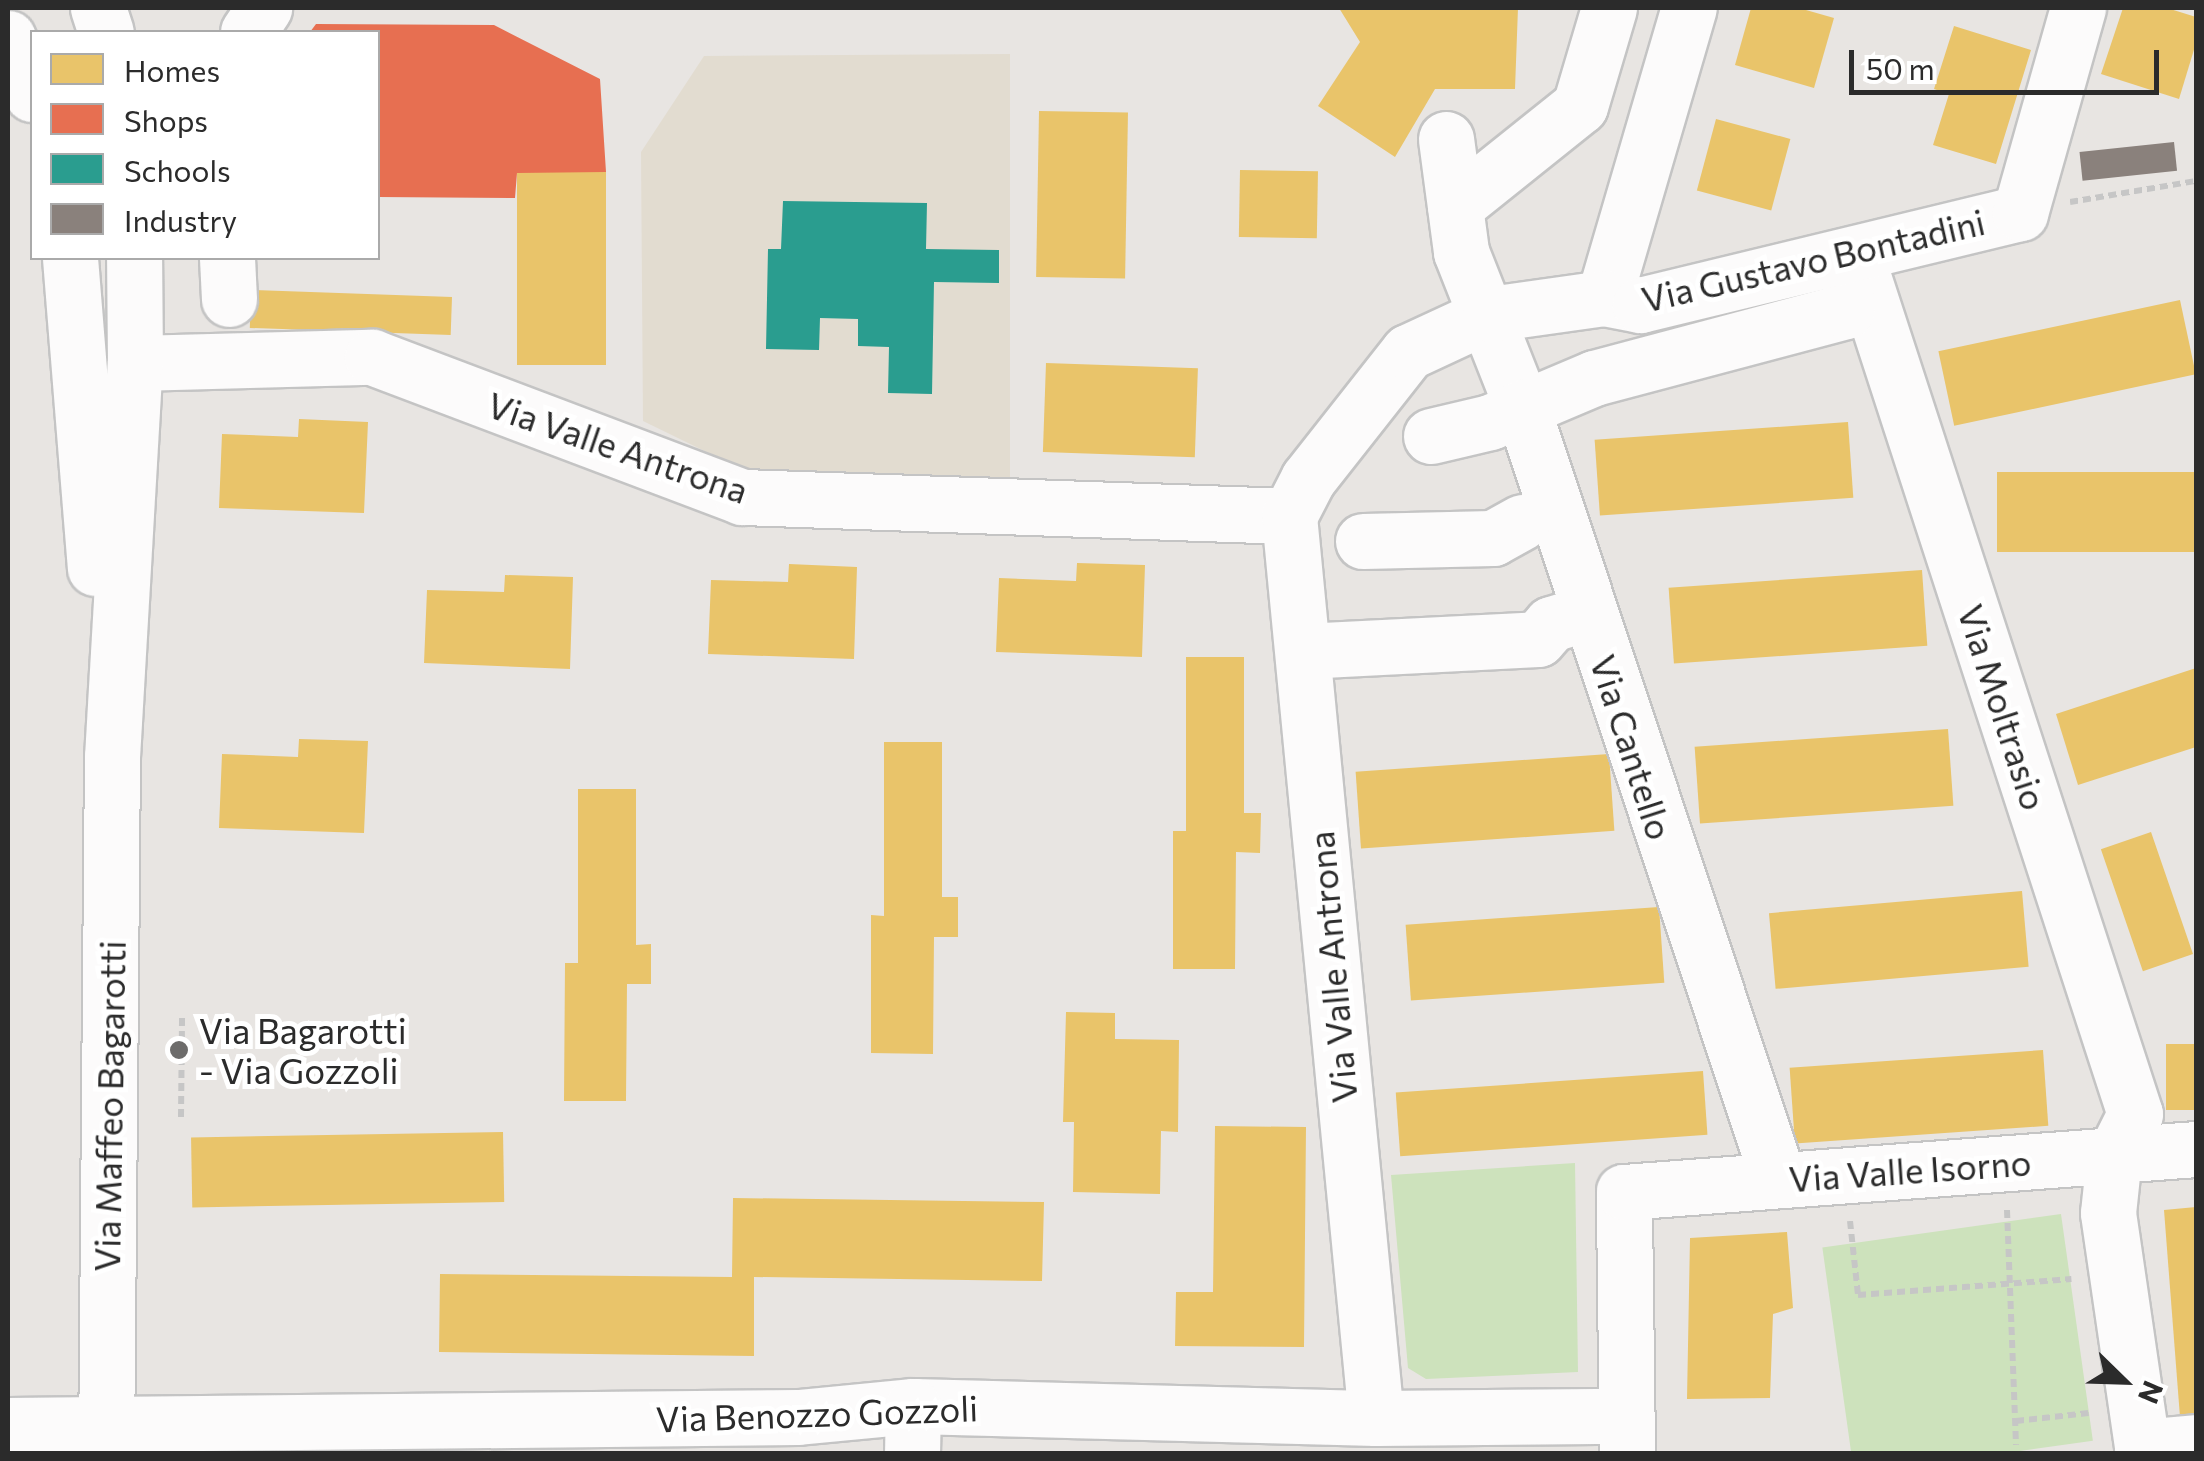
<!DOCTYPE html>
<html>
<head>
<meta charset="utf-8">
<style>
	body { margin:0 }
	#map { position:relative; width:2204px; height:1461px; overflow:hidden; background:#e8e5e2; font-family:Commissioner,sans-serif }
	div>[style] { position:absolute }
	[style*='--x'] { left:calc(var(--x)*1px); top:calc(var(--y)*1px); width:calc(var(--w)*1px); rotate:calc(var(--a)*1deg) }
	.education>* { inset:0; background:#e2dcd0 }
	.green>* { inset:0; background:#cde2bc; transform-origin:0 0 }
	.homes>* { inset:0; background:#e9c46a; transform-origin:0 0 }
	.shops>* { inset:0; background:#e76f51 }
	.schools>* { inset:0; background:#2a9d8f }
	.industry>* { inset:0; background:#8a817c; transform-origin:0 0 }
	.path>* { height:6px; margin-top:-3px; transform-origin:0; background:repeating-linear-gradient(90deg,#c6c6c6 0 8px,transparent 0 13px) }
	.roads { filter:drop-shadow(2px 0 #c4c4c4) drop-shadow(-2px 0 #c4c4c4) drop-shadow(0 2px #c4c4c4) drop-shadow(0 -2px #c4c4c4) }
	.minor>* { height:55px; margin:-27.5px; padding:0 27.5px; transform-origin:27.5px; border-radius:27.5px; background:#fcfbfb }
	.dots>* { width:28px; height:28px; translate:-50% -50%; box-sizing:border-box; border:5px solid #fff; border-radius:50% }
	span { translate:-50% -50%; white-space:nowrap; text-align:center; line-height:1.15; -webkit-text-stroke:10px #fff; paint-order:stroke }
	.street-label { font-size:35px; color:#2b2b2b }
	.poi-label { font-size:35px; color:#2b2b2b }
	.left { translate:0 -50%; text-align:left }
	.frame { position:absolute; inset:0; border:10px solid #2b2b2b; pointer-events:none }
	.legend { position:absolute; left:30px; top:30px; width:350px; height:230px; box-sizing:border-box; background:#fff; border:2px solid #aaa; margin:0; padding:12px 18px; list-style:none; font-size:30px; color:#2b2b2b }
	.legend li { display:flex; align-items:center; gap:20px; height:50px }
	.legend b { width:50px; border:2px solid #aaa }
	.north { position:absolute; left:2074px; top:1331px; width:100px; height:100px; -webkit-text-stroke:8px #fff; paint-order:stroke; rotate:113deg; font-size:28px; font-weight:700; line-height:40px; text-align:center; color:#2b2b2b }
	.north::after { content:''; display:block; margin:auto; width:35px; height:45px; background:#2b2b2b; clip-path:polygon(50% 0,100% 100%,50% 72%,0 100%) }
	.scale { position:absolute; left:1849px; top:50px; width:310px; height:45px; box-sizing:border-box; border:5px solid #2b2b2b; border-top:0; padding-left:12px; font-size:30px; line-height:35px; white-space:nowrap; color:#2b2b2b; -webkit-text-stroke:8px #fff; paint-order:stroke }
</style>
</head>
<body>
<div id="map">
	<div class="education">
		<div style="clip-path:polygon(1010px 54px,1010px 477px,764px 480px,643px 421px,641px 152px,704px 56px)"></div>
	</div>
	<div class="green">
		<div style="clip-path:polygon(1575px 1163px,1578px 1372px,1426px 1379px,1408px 1368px,1391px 1175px)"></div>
		<div style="left:2061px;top:1214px;width:229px;height:241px;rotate:82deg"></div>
	</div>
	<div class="homes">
		<div style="clip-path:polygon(1339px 8px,1518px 8px,1515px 89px,1435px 89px,1395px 157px,1318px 106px,1360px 42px)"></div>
		<div style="clip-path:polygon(1751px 8px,1799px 8px,1834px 18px,1814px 88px,1735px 65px)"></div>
		<div style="clip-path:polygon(2123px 8px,2167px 8px,2196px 17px,2196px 43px,2179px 99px,2101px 74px)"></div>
		<div style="clip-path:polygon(1954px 26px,2031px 50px,1996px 164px,1933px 145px,1949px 94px,1934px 89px)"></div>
		<div style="left:1039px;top:111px;width:89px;height:166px;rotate:1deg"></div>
		<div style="left:1716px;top:119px;width:77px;height:74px;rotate:15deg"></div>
		<div style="left:1240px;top:170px;width:78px;height:67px;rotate:1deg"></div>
		<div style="left:606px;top:172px;width:193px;height:89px;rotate:90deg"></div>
		<div style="left:452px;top:297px;width:38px;height:201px;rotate:92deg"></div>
		<div style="left:2180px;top:300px;width:76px;height:247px;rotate:78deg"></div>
		<div style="left:1046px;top:363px;width:152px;height:89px;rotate:2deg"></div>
		<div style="clip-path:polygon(299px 419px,368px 422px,364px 513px,219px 508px,222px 434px,298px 437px)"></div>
		<div style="left:1848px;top:422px;width:76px;height:254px;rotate:86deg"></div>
		<div style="left:2196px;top:472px;width:80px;height:199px;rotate:90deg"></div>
		<div style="clip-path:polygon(1077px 563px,1145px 565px,1142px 657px,996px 652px,999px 578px,1076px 581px)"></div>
		<div style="clip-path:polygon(789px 564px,857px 567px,854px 659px,708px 654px,711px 580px,788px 582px)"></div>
		<div style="left:1922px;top:570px;width:76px;height:254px;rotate:86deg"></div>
		<div style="clip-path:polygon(505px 575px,573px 577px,570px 669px,424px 663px,427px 590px,504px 592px)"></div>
		<div style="clip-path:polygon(1186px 657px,1244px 657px,1244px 813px,1261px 813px,1260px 853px,1236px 852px,1235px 969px,1173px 969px,1173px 831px,1186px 831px)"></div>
		<div style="clip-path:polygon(2196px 668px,2196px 747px,2078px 785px,2056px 714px)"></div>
		<div style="left:1948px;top:729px;width:77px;height:254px;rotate:86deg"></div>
		<div style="clip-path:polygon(299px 739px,368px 741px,364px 833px,219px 828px,222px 754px,298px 757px)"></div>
		<div style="clip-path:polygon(884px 742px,942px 742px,942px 897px,958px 897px,958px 937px,934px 937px,933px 1054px,871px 1053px,871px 915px,884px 916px)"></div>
		<div style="left:1609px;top:754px;width:77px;height:254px;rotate:86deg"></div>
		<div style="clip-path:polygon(578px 789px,636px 789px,636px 945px,651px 944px,651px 984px,627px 984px,626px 1101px,564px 1101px,565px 963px,578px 963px)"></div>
		<div style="left:2151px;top:832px;width:129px;height:53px;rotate:71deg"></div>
		<div style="left:2022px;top:891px;width:76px;height:254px;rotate:85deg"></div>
		<div style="left:1659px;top:907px;width:76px;height:254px;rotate:86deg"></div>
		<div style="clip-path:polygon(1066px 1012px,1115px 1013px,1115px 1039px,1179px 1040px,1178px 1132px,1161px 1131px,1160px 1194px,1073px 1192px,1074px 1122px,1063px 1122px)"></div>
		<div style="left:2196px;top:1044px;width:66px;height:30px;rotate:90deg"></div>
		<div style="left:2043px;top:1050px;width:76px;height:254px;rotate:86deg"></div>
		<div style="left:1703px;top:1071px;width:64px;height:308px;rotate:86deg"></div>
		<div style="clip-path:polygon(1215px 1126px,1306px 1127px,1304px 1347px,1175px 1346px,1176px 1292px,1213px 1292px)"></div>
		<div style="left:503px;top:1132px;width:70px;height:312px;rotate:89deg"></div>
		<div style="clip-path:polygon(733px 1198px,1044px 1202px,1042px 1281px,754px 1277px,754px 1356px,439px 1352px,440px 1274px,732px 1277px)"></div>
		<div style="clip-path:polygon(2196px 1207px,2196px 1416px,2180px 1417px,2164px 1210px)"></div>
		<div style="clip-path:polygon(1787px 1232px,1793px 1308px,1773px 1314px,1770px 1398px,1687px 1399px,1690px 1238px)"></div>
	</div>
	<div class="shops">
		<div style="clip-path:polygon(316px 24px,494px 25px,600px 79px,606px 172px,517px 173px,515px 198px,378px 197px,378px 32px,310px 32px)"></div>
	</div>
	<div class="schools">
		<div style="clip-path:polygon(783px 201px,927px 203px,926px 249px,999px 250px,999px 283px,934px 282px,932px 394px,888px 393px,889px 347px,858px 346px,858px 319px,820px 318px,819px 350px,766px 349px,768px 249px,781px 249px)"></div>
	</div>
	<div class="industry">
		<div style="left:2174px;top:142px;width:29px;height:95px;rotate:84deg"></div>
	</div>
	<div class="path">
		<div style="--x:2070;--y:202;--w:128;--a:-9.5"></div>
		<div style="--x:181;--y:1117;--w:99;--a:-89.4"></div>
		<div style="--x:2007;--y:1210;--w:235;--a:87.8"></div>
		<div style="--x:1850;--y:1221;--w:74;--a:83.8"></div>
		<div style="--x:1858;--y:1295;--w:214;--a:-4.3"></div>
		<div style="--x:2016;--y:1421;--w:73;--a:-6.3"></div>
	</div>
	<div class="roads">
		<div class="minor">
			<div style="--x:98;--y:8;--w:25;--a:72"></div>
			<div style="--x:248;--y:32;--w:29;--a:-56"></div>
			<div style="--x:8;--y:38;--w:61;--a:66.8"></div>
			<div style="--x:1446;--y:139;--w:114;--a:82.4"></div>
			<div style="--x:1461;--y:252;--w:167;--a:68.5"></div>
			<div style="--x:1522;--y:407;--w:813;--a:71.65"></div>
			<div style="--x:1455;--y:206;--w:160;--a:-38.7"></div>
			<div style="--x:1580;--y:106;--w:102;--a:-73.5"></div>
			<div style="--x:1856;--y:255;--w:903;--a:72.01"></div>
			<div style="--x:2135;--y:1114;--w:47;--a:116.6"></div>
			<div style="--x:2114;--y:1156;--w:57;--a:96"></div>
			<div style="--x:2108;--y:1213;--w:244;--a:81.7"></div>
			<div style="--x:70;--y:258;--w:311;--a:85.4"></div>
			<div style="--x:227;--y:258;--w:41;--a:87.2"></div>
			<div style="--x:1604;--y:298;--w:302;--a:-73.7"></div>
			<div style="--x:135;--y:363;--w:237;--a:-1.5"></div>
			<div style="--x:372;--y:357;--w:396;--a:20.7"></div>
			<div style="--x:742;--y:497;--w:547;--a:1.99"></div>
			<div style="--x:1431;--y:436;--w:61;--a:-13.3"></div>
			<div style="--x:1490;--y:422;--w:113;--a:-22.9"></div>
			<div style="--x:1594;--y:378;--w:261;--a:-14.9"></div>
			<div style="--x:1846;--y:311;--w:10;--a:-84"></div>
			<div style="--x:1363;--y:541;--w:130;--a:-1.3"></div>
			<div style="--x:1493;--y:538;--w:33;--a:-29"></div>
			<div style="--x:1303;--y:651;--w:235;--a:-2.9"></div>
			<div style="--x:1538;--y:639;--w:20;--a:-49"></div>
			<div style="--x:1551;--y:624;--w:39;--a:-17"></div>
			<div style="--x:1376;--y:1418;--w:906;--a:-95.51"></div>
			<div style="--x:1289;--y:516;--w:42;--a:-62.8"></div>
			<div style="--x:1308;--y:479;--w:162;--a:-51.8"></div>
			<div style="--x:1408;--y:352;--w:90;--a:-24.9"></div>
			<div style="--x:1490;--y:314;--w:115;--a:-8"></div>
			<div style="--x:1604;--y:298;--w:37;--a:11"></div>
			<div style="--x:1640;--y:305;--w:391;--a:-13.6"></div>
			<div style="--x:2020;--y:213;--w:213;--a:-74.2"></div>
			<div style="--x:8;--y:1425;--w:790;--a:-0.58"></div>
			<div style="--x:798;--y:1417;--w:116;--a:-5.5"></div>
			<div style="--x:913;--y:1406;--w:463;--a:1.5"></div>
			<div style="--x:1376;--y:1418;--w:250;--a:-0.5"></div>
			<div style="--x:2142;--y:1447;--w:54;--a:-5.3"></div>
			<div style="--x:1627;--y:1451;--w:259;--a:-90.7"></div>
			<div style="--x:1624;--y:1192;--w:574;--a:-4.3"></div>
			<div style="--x:106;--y:1454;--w:697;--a:-89.51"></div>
			<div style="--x:112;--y:757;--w:395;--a:-86.7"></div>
			<div style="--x:135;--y:363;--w:105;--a:-90.5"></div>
			<div style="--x:912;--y:1454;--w:48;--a:-88.8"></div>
		</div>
	</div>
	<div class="dots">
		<div style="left:179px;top:1050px;background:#6d6c6b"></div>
	</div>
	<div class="street-label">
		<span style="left:1813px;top:260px;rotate:-13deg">Via Gustavo Bontadini</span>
		<span style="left:618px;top:447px;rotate:19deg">Via Valle Antrona</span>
		<span style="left:2003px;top:707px;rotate:72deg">Via Moltrasio</span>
		<span style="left:1632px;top:747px;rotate:72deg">Via Cantello</span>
		<span style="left:1332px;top:967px;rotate:-95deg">Via Valle Antrona</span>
		<span style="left:109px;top:1106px;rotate:-89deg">Via Maffeo Bagarotti</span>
		<span style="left:1910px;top:1170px;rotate:-4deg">Via Valle Isorno</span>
		<span style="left:817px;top:1413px;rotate:-2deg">Via Benozzo Gozzoli</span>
	</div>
	<div class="poi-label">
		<span class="left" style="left:199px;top:1050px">Via Bagarotti<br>- Via Gozzoli</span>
	</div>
	<div class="frame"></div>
	<ul class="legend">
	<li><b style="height:28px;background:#e9c46a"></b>Homes</li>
	<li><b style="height:28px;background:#e76f51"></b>Shops</li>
	<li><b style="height:28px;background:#2a9d8f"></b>Schools</li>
	<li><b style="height:28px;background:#8a817c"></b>Industry</li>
	</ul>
	<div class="north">N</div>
	<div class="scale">50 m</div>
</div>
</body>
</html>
